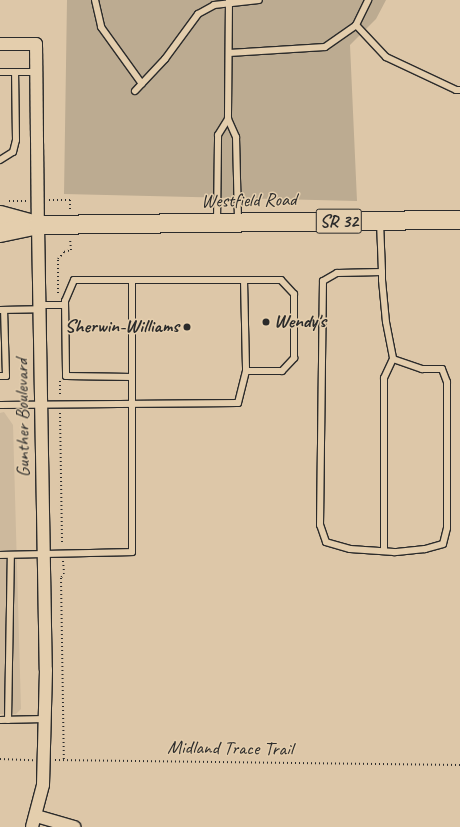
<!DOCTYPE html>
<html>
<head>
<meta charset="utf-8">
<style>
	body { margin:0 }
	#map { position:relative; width:460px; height:827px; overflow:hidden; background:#ddc7a8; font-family:Caveat,sans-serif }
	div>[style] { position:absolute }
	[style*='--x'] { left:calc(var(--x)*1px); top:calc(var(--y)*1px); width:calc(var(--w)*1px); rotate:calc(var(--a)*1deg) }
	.built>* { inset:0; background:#cdb99d }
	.green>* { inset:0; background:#bcab91 }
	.path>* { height:2px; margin-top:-1px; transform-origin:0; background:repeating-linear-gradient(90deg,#2b2b2b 0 1px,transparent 0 4px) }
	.roads { filter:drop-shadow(1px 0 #2b2b2b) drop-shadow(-1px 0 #2b2b2b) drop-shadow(0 1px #2b2b2b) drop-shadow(0 -1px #2b2b2b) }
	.lane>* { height:6px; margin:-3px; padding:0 3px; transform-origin:3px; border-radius:3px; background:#e4cead }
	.street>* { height:12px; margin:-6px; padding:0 6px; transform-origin:6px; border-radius:6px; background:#e4cead }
	.primary>* { height:18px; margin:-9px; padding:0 9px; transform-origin:9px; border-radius:9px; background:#e4cead }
	.dots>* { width:11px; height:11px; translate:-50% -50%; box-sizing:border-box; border:2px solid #e4cead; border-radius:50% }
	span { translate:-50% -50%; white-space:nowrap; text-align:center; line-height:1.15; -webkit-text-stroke:3px #e4cead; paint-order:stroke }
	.shield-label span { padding:1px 3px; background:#e4cead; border:1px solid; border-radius:3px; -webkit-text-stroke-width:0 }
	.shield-label { font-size:18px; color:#2b2b2b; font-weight:700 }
	.street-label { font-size:19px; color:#2b2b2b }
	.poi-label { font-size:19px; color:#2b2b2b; font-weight:700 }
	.left { translate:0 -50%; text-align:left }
	.right { translate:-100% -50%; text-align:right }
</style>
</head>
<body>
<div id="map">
	<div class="built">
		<div style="clip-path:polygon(4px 412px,13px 425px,21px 709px,16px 714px,0 714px,0 413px)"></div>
	</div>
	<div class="green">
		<div style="clip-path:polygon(67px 0,386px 0,376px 19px,350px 45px,357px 201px,64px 194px)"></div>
	</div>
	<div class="path">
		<div style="--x:49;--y:200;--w:21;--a:0"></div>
		<div style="--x:70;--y:200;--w:11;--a:90"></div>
		<div style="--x:9;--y:201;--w:18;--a:0"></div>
		<div style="--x:58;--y:293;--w:34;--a:-90"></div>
		<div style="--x:58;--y:259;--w:9;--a:-49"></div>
		<div style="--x:64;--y:252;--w:7;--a:-16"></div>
		<div style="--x:71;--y:250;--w:11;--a:-95"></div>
		<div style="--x:60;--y:381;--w:14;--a:90"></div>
		<div style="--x:60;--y:413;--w:132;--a:89.1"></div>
		<div style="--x:63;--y:561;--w:12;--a:85"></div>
		<div style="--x:64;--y:573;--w:6;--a:121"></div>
		<div style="--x:61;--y:578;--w:182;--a:89.1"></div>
		<div style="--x:0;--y:759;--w:33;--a:2"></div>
		<div style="--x:55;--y:760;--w:405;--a:0.7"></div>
	</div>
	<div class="roads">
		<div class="lane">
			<div style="--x:95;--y:0;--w:28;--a:77"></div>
			<div style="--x:101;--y:27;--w:70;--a:54.3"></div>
			<div style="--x:229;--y:0;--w:119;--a:90.5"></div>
			<div style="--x:228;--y:119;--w:20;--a:66"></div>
			<div style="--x:236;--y:137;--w:84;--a:88.6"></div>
			<div style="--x:356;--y:25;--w:44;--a:46.8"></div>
			<div style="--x:386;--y:57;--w:77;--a:25.2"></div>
			<div style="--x:456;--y:90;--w:4;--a:0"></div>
			<div style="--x:229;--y:53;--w:96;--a:-3.6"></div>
			<div style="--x:325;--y:47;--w:38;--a:-35"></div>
			<div style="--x:356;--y:25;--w:28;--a:-64"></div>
			<div style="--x:0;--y:72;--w:37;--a:0"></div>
			<div style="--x:135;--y:91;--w:44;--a:-46.8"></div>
			<div style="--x:165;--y:59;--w:56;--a:-53.7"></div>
			<div style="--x:198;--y:14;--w:18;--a:-29"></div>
			<div style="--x:214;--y:5;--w:45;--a:-6.3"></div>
			<div style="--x:0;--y:160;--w:15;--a:-32"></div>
			<div style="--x:13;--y:152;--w:12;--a:-76"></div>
			<div style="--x:16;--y:140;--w:68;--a:-90.8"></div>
			<div style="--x:217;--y:222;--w:87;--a:-89.3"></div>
			<div style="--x:218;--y:135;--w:19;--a:-58"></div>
			<div style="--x:380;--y:222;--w:50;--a:87.7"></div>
			<div style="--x:382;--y:272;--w:8;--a:90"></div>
			<div style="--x:382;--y:280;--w:42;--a:84.6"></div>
			<div style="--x:386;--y:322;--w:38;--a:79"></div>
			<div style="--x:393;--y:359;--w:31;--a:19"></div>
			<div style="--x:422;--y:369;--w:20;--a:0"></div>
			<div style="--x:442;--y:369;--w:14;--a:69"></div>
			<div style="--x:447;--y:382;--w:146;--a:90"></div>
			<div style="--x:447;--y:528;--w:16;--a:104"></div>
			<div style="--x:443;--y:544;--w:19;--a:164"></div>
			<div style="--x:425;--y:549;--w:31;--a:174"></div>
			<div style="--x:394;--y:552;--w:44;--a:-176.1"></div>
			<div style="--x:350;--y:549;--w:25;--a:-164"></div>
			<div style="--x:326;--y:542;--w:18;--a:-109"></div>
			<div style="--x:320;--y:525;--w:244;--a:-89.3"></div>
			<div style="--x:323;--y:281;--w:16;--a:-30"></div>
			<div style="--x:337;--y:273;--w:45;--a:-1.3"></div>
			<div style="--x:244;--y:280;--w:91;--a:88.7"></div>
			<div style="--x:39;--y:305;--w:26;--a:0"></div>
			<div style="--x:0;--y:310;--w:39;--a:-1"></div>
			<div style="--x:0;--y:376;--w:6;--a:0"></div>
			<div style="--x:6;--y:376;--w:66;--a:-91.7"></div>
			<div style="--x:0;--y:405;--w:238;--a:-0.5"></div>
			<div style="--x:238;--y:403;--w:33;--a:-76"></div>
			<div style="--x:246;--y:371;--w:36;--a:0"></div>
			<div style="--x:282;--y:371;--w:18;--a:-47"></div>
			<div style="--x:294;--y:358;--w:64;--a:-90"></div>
			<div style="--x:294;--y:294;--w:19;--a:-133"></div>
			<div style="--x:281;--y:280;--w:207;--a:180"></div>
			<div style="--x:74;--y:280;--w:23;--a:113"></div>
			<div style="--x:65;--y:301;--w:75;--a:89.2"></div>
			<div style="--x:66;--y:376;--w:66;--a:0.9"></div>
			<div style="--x:132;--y:377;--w:97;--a:-90"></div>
			<div style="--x:384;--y:551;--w:173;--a:-90"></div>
			<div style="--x:384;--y:378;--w:21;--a:-65"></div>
			<div style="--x:0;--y:555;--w:132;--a:-1.3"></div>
			<div style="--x:132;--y:552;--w:175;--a:-90"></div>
			<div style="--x:0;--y:720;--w:45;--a:-1.3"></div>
			<div style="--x:8;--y:720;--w:165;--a:-89"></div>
		</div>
		<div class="street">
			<div style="--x:0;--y:44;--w:36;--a:0"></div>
			<div style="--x:36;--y:44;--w:181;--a:89.4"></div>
			<div style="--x:38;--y:225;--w:445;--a:89"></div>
			<div style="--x:46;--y:670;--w:115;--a:91.5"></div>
			<div style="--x:43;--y:785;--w:43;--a:104.7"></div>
			<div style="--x:36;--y:816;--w:40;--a:16"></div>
		</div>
		<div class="primary">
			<div style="--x:0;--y:215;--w:38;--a:15"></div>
			<div style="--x:0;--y:233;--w:39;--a:-12"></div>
			<div style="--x:38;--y:225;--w:422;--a:-0.7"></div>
		</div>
	</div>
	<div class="dots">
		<div style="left:266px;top:322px;background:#2b2b2b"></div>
		<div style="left:187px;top:327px;background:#2b2b2b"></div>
	</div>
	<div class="shield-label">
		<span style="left:339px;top:221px">SR 32</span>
	</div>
	<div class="street-label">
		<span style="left:249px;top:201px;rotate:-1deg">Westfield Road</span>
		<span style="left:23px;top:418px;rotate:-91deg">Gunther Boulevard</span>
		<span style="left:230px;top:749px;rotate:1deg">Midland Trace Trail</span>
	</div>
	<div class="poi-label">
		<span class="left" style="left:274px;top:322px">Wendy's</span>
		<span class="right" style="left:179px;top:327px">Sherwin-Williams</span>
	</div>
</div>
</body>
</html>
